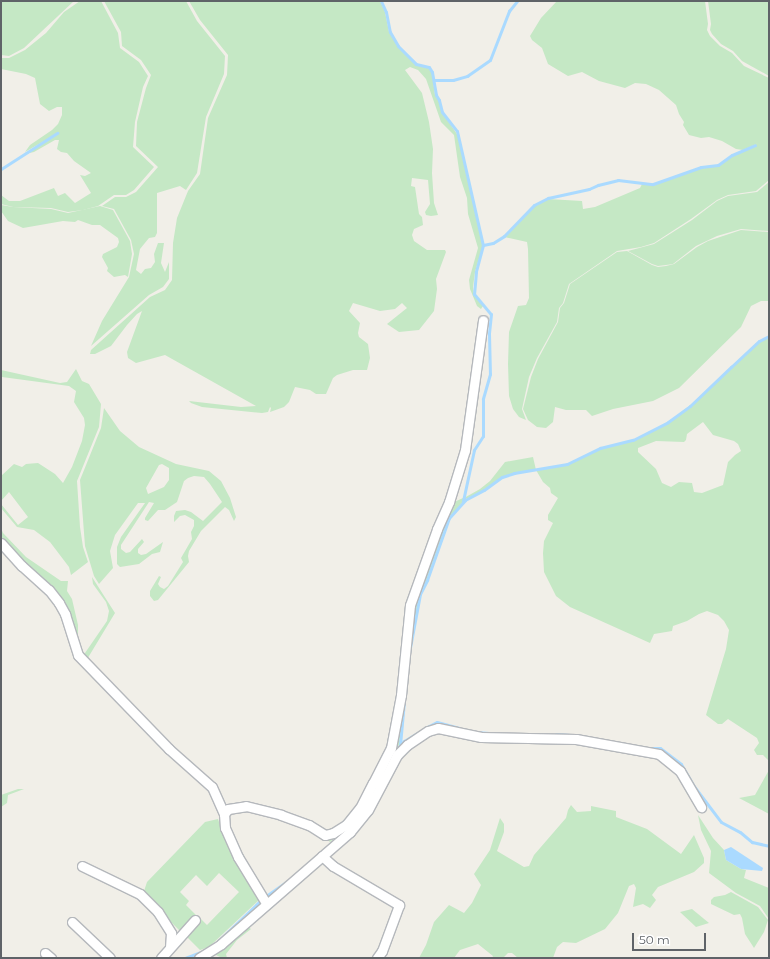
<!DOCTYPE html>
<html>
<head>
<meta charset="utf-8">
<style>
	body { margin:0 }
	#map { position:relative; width:770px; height:959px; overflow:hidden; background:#f1efe8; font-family:Montserrat,sans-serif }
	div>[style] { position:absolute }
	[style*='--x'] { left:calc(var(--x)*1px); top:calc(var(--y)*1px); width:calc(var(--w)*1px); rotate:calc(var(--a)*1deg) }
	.green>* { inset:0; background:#c5e8c5 }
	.water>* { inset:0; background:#aadaff }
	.stream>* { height:3px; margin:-1.5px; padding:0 1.5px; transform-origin:1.5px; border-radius:1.5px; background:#aadaff }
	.roads { filter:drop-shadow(1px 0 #b5b8bc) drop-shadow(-1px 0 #b5b8bc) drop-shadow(0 1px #b5b8bc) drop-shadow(0 -1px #b5b8bc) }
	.street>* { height:9px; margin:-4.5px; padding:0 4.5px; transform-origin:4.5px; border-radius:4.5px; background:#fff }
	span { translate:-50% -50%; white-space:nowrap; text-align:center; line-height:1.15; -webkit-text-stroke:4px #fff; paint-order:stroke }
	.frame { position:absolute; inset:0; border:2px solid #5f6368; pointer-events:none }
	.scale { position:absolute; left:632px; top:933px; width:74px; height:18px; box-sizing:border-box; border:2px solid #5f6368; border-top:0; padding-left:5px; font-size:12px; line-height:14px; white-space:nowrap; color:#5f6368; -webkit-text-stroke:3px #fff; paint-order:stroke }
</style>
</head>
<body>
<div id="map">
	<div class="green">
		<div style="clip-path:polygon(1px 1px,74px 1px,24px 48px,9px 56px,1px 55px)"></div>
		<div style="clip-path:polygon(80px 1px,101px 1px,118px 33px,120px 48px,139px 62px,148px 76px,143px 87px,135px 122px,133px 147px,154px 167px,134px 190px,126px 195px,114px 195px,98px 206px,83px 210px,68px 212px,51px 208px,13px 207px,1px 204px,1px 195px,9px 201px,20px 201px,54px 188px,58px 196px,65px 193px,75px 203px,91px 193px,80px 175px,85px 176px,91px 173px,74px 161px,67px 153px,61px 152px,57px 149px,59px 140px,55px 140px,34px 152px,25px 154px,58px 133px,25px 152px,30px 145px,52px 130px,58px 124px,62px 115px,62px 107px,57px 107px,49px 111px,40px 104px,35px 78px,26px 74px,1px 69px,1px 58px,9px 58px,25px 50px,46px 33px,64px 12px)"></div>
		<div style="clip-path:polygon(104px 1px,186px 1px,197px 21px,225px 56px,224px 74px,206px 117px,197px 173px,186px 190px,180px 186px,157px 193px,157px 233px,155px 237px,149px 238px,140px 249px,136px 270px,141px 274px,145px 269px,151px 268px,155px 262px,154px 254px,158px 243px,164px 243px,161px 263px,165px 272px,169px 262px,169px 279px,163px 287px,149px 295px,91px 346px,102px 321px,129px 277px,134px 254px,131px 240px,114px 209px,102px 206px,115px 197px,126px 197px,136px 192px,158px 167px,136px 146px,137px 122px,146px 88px,151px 75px,141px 60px,122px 46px,121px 32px)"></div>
		<div style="clip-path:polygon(189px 1px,380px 1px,385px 12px,389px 32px,398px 46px,416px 64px,429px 68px,432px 72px,435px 95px,439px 100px,442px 112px,459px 137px,483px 245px,475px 272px,473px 287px,474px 294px,483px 306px,481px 309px,477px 306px,470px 289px,469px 280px,478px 248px,468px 214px,467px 198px,460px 177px,454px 135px,441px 122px,426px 79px,418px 70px,410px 67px,405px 70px,422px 93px,429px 122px,433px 149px,432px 173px,434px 203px,438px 215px,431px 216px,426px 215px,425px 212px,430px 204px,428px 180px,412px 178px,411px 186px,415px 187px,419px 214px,422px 217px,423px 225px,414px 229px,412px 235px,414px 241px,427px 250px,445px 250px,446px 252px,436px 279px,437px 289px,434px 311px,419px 330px,399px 332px,387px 324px,407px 308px,402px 303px,395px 309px,380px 311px,353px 303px,349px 311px,360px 323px,358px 333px,359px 337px,368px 344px,370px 358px,367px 370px,353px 370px,337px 375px,333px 378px,326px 394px,316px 394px,310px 390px,295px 387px,289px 402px,284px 407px,270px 412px,271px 408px,270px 407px,268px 412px,262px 413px,202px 407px,191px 403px,189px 401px,241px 407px,256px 406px,165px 355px,136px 363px,128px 358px,127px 352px,142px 311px,137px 314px,127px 325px,111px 346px,95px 354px,90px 354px,91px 350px,150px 297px,165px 290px,172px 280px,173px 243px,177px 218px,188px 191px,200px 174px,208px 118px,227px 75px,228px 55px,200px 20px)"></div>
		<div style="clip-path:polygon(557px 1px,705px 1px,708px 24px,707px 30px,710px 36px,720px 46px,732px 53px,744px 66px,769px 78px,769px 180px,756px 191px,728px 195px,717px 200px,691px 219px,654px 243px,641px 247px,617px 251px,569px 284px,563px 303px,559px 308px,557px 322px,537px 358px,529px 377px,522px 409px,526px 420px,519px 417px,513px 409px,509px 396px,508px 364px,509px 332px,518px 306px,526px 305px,529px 298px,528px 249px,527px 242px,504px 237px,534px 206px,548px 199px,582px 201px,583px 209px,595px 207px,640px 188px,642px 184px,653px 184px,701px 167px,718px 166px,732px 156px,758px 143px,743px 150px,736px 149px,722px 141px,709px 137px,701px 138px,689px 135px,683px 125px,684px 122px,679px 114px,676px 105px,659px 90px,646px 84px,635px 83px,625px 88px,599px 81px,582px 72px,568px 76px,548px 64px,542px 48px,532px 40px,530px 36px,541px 18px)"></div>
		<div style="clip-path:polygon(708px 1px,769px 1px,769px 76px,742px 61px,733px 51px,721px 44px,712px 34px,710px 30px,711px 24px)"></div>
		<div style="clip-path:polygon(769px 182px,769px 231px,741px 229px,717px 236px,696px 246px,673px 264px,666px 265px,658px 266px,652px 264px,628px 251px,654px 244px,692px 220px,717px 201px,728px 196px,757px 192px)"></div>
		<div style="clip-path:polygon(1px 205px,13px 207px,51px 209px,68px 213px,100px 206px,113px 210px,130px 241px,132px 254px,128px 277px,125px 275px,114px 277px,107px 271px,108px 268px,102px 257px,103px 254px,117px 247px,119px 242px,118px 238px,100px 225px,92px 225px,78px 220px,75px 222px,63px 221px,23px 228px,8px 221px,1px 211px)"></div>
		<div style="clip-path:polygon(741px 230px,769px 232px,769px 301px,761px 301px,751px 306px,741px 327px,679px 388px,653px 401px,613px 409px,592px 416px,586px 410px,566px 410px,555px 407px,553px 422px,546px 428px,537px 427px,528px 420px,523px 409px,531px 377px,538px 359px,558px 322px,560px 308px,564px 303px,570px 284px,617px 252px,627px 251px,652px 265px,658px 267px,666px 266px,674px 264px,697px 247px,708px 241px)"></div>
		<div style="clip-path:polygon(evenodd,769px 336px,769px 761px,763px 755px,757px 755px,754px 750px,759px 743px,757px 738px,728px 719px,722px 724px,718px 724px,706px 715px,726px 649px,729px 630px,724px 621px,718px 615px,707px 611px,699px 614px,687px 621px,673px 626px,672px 631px,654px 634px,650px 643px,570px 607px,556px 596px,544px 572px,543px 553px,544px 541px,553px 523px,548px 520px,548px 515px,558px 498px,551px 493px,550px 488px,543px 482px,536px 470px,567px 464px,600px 448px,633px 441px,668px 422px,701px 397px,731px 367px,760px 342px,769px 336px,703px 422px,713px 435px,734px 441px,738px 444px,741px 451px,735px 455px,728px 462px,723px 485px,702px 493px,694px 492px,692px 483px,679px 482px,671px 487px,662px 483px,656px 469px,638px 452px,638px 448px,656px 441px,684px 442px,686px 440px,687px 434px,703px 422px)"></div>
		<div style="clip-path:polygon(76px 369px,82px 381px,89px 384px,101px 404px,99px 427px,77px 481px,80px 527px,83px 547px,88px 562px,71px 575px,69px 567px,50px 542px,34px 530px,17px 527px,1px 508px,1px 504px,18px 525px,28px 517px,9px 492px,1px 501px,1px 476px,14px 464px,22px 467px,26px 464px,38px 463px,55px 474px,63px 483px,72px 467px,82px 441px,85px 425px,84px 418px,74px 402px,76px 391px,69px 386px,2px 377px,1px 370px,60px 383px,67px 382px)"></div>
		<div style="clip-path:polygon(evenodd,104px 408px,120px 431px,139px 447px,176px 464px,209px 471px,221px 481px,230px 498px,236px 517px,234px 521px,229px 510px,225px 507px,201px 531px,189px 551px,188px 556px,189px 562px,158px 600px,154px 601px,150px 596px,150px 591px,159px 576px,161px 577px,158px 584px,160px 587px,164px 589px,168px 586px,183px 562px,181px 558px,192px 539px,191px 532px,194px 526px,194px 520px,185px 515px,180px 516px,174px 522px,174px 516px,176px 511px,185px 510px,191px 512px,203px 521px,222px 502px,210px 484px,204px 477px,194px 476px,188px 478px,184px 481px,177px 502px,165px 510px,158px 510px,148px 521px,145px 520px,145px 518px,154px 503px,149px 502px,121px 545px,121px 549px,126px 553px,130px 552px,142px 539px,144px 542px,138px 549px,138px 553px,141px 555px,146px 554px,163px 542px,160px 552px,152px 554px,139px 564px,120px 567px,117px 564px,117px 547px,121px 537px,145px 503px,138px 503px,115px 535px,110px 551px,113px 568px,99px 584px,94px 576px,85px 546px,80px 480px,101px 428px,104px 408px,162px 464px,169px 468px,169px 480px,164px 487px,148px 494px,146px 488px,159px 465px,162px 464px)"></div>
		<div style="clip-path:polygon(533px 457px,536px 470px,514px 473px,502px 477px,484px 490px,464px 500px,464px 498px,480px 489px,490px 481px,505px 462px)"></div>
		<div style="clip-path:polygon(463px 498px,463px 502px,449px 518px,427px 580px,420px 594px,408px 661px,400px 744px,394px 750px,348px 827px,330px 842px,320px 833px,346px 825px,391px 748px,410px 605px,452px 503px)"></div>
		<div style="clip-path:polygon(1px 528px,3px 533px,26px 557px,61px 581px,68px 581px,67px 591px,72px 599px,78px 625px,78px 633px,75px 638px,67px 614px,1px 539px)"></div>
		<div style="clip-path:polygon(92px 577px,115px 613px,86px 661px,80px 654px,85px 653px,107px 621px,109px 611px,106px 602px,93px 584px)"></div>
		<div style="clip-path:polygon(769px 770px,769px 814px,739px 798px,755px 795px)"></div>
		<div style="clip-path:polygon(18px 789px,24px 789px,8px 795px,7px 803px,1px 807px,1px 795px)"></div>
		<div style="clip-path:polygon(571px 805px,577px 812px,591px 811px,591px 806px,616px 811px,616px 817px,647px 829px,681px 854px,694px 835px,704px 858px,704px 863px,694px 872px,658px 887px,652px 895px,656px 900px,650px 908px,643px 904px,633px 907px,636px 888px,634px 884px,629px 886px,618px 913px,605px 929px,576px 943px,563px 942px,557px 947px,553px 958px,518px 958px,512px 953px,508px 953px,503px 958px,492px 958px,493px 956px,478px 944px,460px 950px,454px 958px,419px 958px,426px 945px,434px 922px,449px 905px,464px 913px,472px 903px,481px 885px,474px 874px,490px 850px,500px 818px,504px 824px,504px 832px,497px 851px,524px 867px,529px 866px,534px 855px,566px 818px,568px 810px)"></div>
		<div style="clip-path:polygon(698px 815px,713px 838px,724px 850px,726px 860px,741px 869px,746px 870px,744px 878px,769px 888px,769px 919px,760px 906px,736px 893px,709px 873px,711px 851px,701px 830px)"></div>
		<div style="clip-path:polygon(218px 819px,226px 843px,260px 899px,209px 947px,200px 950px,185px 935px,201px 919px,207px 925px,239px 892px,219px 873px,207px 886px,196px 875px,180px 892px,189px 901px,186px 905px,196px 915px,180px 931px,143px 894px,147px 882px,205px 822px)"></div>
		<div style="clip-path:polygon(731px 892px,758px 907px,768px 920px,764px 932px,754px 948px,745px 934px,742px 918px,740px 914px,734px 915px,711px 904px,711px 900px,714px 897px,725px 895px)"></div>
		<div style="clip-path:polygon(692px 909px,709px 923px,696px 927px,680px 912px)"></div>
		<div style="clip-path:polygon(248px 927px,251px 929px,237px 940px,226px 954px,227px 958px,222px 958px,216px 955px,203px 958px)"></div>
	</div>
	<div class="water">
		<div style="clip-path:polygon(731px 847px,763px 868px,762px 871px,741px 869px,726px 860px,724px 850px)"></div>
	</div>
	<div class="stream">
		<div style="--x:381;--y:1;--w:12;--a:66"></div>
		<div style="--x:386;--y:12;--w:20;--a:79"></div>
		<div style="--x:390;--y:32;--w:16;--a:60"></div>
		<div style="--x:398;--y:46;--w:25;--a:45"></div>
		<div style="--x:416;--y:64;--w:13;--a:13"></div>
		<div style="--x:429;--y:67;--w:6;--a:59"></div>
		<div style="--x:432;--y:72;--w:23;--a:80"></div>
		<div style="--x:436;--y:95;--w:6;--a:59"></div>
		<div style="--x:439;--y:100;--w:12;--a:76"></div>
		<div style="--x:442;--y:112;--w:24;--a:52"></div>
		<div style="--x:457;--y:131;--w:117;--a:77.2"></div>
		<div style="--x:483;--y:245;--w:28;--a:105"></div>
		<div style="--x:476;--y:272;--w:22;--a:95"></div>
		<div style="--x:474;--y:294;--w:26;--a:50"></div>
		<div style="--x:491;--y:314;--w:20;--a:96"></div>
		<div style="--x:489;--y:334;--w:40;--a:88.6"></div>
		<div style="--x:490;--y:374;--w:26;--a:106"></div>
		<div style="--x:483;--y:399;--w:37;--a:90"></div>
		<div style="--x:483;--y:436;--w:17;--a:123"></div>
		<div style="--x:474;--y:450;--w:52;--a:102.2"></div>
		<div style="--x:434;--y:80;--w:19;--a:0"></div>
		<div style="--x:453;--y:80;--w:15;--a:-16"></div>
		<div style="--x:467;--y:76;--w:28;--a:-35"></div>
		<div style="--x:490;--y:60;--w:53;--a:-68.8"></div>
		<div style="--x:509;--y:11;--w:13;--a:-51"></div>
		<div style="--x:1;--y:169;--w:67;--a:-32.7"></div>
		<div style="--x:483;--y:245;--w:10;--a:-11"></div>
		<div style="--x:493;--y:243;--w:13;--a:-32"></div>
		<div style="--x:504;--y:236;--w:43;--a:-45.9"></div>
		<div style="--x:534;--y:205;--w:16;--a:-27"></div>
		<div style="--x:548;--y:198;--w:42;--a:-12.4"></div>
		<div style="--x:589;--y:189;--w:10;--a:-24"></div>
		<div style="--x:598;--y:185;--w:21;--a:-14"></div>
		<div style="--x:618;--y:180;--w:35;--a:7"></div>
		<div style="--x:653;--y:184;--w:51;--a:-19.5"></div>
		<div style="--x:701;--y:167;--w:17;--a:-7"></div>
		<div style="--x:718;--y:165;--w:17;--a:-36"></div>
		<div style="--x:732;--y:155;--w:25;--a:-23"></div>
		<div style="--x:409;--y:653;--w:60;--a:-79.4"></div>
		<div style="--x:420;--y:594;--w:16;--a:-63"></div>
		<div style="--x:427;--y:580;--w:66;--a:-70.5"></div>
		<div style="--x:449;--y:518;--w:24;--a:-48"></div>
		<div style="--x:465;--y:500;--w:21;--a:-28"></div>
		<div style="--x:484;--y:490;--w:22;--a:-36"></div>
		<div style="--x:502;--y:477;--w:13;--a:-18"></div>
		<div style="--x:514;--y:473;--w:54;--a:-9.6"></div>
		<div style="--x:567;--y:464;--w:37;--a:-26"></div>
		<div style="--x:600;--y:448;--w:34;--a:-14"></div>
		<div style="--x:633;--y:440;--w:39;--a:-27"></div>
		<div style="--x:668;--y:422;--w:27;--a:-36"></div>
		<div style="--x:690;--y:406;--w:57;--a:-43.6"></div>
		<div style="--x:731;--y:367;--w:38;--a:-43"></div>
		<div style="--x:759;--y:341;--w:11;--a:-27"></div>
		<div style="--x:425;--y:728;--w:13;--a:-27"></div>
		<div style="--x:437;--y:722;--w:23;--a:15"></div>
		<div style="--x:476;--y:732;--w:13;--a:4"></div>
		<div style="--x:556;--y:734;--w:14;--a:4"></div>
		<div style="--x:400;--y:745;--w:44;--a:-84.8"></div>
		<div style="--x:649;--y:748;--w:11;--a:0"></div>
		<div style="--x:660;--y:748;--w:26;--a:37"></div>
		<div style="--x:681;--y:764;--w:24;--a:60"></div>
		<div style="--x:693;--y:785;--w:46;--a:52.9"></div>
		<div style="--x:721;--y:822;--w:21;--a:28"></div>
		<div style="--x:740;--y:832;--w:16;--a:40"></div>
		<div style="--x:752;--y:842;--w:17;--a:13"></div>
		<div style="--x:394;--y:752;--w:15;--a:-48"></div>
		<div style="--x:404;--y:741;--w:17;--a:-31"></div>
		<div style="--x:318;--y:855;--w:30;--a:-42"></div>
		<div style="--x:266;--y:896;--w:24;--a:-35"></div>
		<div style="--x:216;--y:943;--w:62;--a:-43.7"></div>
		<div style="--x:185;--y:958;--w:17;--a:-21"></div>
	</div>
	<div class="roads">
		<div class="street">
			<div style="--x:1;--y:543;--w:31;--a:48"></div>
			<div style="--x:22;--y:566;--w:36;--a:42"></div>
			<div style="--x:49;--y:590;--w:16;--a:52"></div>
			<div style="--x:59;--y:603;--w:13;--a:61"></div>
			<div style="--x:65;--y:614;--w:43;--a:72.4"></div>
			<div style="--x:78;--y:655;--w:131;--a:45.9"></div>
			<div style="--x:169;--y:749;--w:57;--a:41.5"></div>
			<div style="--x:212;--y:787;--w:30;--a:66"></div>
			<div style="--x:322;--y:856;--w:15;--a:42"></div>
			<div style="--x:333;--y:866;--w:77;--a:30.6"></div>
			<div style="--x:399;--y:905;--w:49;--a:110.3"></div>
			<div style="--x:382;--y:951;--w:9;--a:126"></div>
			<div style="--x:82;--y:866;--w:64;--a:25.8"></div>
			<div style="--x:140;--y:894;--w:25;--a:45"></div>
			<div style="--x:158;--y:912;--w:25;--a:58"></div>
			<div style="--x:171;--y:933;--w:14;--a:94"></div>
			<div style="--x:266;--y:903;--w:54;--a:-121.3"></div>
			<div style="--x:238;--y:857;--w:32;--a:-114"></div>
			<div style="--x:225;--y:828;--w:14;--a:-94"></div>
			<div style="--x:224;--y:814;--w:6;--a:-51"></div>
			<div style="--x:228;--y:809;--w:18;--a:-9"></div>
			<div style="--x:246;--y:806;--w:36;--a:14"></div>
			<div style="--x:281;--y:815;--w:30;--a:20"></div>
			<div style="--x:309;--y:825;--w:19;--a:32"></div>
			<div style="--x:325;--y:835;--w:8;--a:-14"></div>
			<div style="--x:333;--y:833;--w:15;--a:-32"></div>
			<div style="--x:346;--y:825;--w:22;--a:-51"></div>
			<div style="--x:360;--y:808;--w:28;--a:-63"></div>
			<div style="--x:373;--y:783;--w:39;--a:-63"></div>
			<div style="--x:391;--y:748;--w:54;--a:-79.3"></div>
			<div style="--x:401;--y:695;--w:90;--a:-84.3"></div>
			<div style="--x:410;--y:605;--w:81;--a:-70.4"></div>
			<div style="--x:437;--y:529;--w:30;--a:-66"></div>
			<div style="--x:449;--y:502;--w:54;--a:-72.9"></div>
			<div style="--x:465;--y:450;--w:131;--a:-82.1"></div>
			<div style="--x:72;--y:922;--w:52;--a:43.5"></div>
			<div style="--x:45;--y:953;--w:8;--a:40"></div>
			<div style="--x:161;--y:958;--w:51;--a:-48.2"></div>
			<div style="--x:199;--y:958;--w:26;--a:-32"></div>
			<div style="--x:221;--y:944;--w:171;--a:-41"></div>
			<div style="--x:350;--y:832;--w:28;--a:-51"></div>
			<div style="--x:368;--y:810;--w:62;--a:-62.2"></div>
			<div style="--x:397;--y:755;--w:14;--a:-45"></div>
			<div style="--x:407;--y:745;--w:25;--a:-34"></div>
			<div style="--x:428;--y:731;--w:10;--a:-17"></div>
			<div style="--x:438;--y:728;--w:44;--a:11.8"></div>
			<div style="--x:481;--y:737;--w:95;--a:1.2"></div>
			<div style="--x:576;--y:739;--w:84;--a:10.2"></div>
			<div style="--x:659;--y:754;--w:27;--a:39"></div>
			<div style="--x:680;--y:771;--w:42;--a:59.7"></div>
		</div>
	</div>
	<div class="frame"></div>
	<div class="scale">50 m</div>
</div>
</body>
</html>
